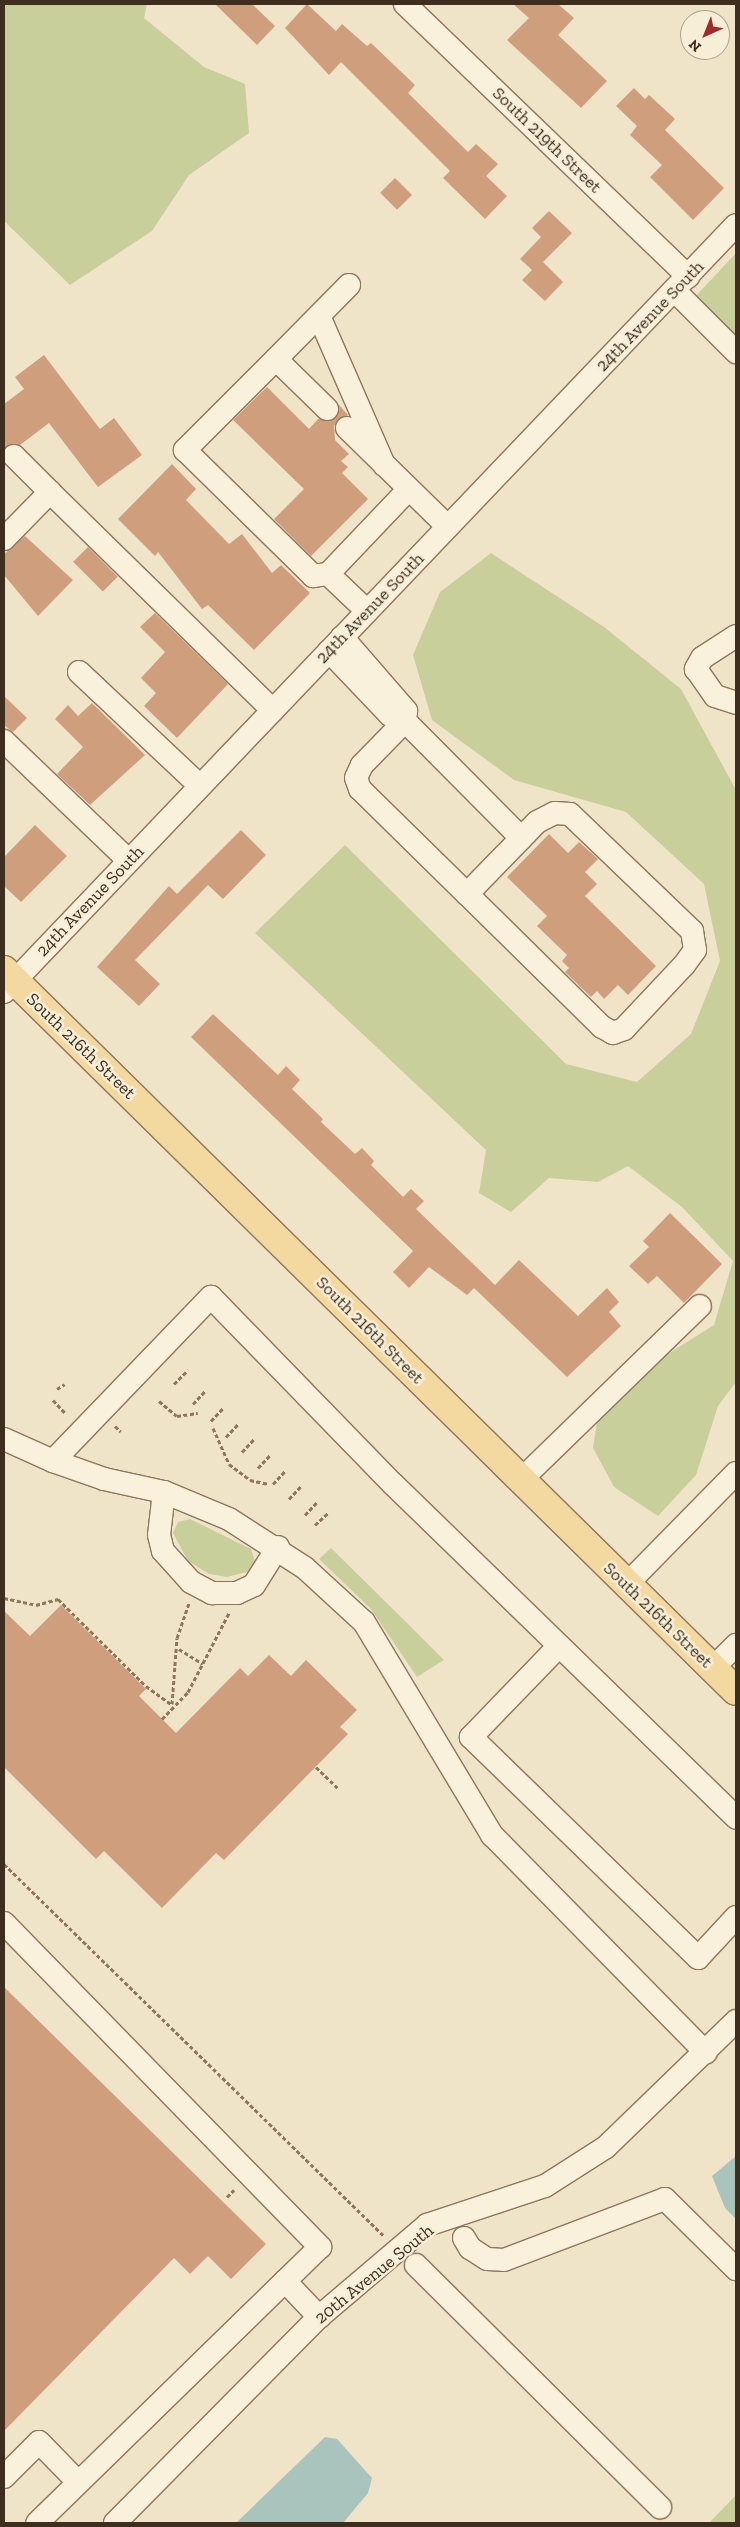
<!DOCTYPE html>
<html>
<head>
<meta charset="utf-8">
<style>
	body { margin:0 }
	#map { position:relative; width:740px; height:2527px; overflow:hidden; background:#f0e4c8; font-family:"Zilla Slab",serif }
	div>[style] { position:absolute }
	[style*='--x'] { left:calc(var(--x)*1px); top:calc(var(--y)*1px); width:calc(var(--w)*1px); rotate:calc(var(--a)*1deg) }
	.green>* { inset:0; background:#c9cf9b }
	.water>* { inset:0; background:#a9c4bc }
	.building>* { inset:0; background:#cf9f7d; transform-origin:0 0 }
	.path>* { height:3px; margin-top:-1.5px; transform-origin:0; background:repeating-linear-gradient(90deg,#8d765c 0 4px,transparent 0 6.5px) }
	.roads { filter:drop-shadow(1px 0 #8d765c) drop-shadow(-1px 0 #8d765c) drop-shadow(0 1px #8d765c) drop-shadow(0 -1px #8d765c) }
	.minor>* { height:22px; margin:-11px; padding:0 11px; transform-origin:11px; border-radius:11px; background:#faf1dc }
	.major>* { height:28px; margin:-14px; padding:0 14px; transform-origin:14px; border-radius:14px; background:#f3d9a0 }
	span { translate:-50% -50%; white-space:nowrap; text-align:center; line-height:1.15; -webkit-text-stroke:5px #f7eed8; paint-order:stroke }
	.street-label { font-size:18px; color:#3d2e20 }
	.frame { position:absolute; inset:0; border:5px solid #3d2e20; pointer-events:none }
	.north { position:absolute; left:680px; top:10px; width:50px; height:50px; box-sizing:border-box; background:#f7eed8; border:1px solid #ada18e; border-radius:50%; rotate:224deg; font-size:14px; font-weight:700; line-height:20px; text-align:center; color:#3d2e20 }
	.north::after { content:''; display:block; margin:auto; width:18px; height:22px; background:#9e2a2b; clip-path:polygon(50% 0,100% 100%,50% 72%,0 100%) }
</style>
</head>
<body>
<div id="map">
	<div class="green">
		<div style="clip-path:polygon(4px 4px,147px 4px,144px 18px,204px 67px,245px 84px,249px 133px,189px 175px,152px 231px,70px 285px,4px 221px)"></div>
		<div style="clip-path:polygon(736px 253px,736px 340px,694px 298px)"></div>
		<div style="clip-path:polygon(491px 553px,604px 627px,681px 689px,736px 790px,736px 1382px,718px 1406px,696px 1475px,658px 1516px,614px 1487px,593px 1448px,601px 1396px,714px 1325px,733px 1261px,682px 1207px,628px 1166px,598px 1182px,549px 1178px,511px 1212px,479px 1193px,486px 1150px,255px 933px,345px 845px,566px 1064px,637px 1082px,691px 1034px,720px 961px,704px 884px,626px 812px,514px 780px,432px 720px,413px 655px,440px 592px)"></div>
		<div style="clip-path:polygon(190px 1519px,251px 1549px,256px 1564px,251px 1571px,227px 1577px,209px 1574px,188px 1561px,173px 1533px,178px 1522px)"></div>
		<div style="clip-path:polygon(331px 1548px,402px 1618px,444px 1660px,417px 1677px,371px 1609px,319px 1559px)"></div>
		<div style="clip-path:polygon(736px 2495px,736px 2523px,709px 2523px)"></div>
	</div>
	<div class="water">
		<div style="clip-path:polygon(736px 2156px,736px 2219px,725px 2208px,712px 2176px)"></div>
		<div style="clip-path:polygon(325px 2437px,337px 2439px,372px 2478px,368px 2493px,343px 2523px,236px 2523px)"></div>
	</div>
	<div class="building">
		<div style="clip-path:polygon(215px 4px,252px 4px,275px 26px,257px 45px)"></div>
		<div style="clip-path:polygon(307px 4px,336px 31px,342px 24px,367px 46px,371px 43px,415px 85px,408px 93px,468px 152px,476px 144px,498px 164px,486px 176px,507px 196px,485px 219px,443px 178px,450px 171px,341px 62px,329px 75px,285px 28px)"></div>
		<div style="clip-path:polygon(513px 4px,558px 4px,574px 18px,558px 35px,607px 81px,581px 108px,507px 40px,529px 18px)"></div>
		<div style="clip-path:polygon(634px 88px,645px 99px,649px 95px,675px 119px,665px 130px,724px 188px,693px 220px,650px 177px,662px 165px,630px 135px,637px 126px,616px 106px)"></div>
		<div style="left:395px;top:178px;width:24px;height:21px;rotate:45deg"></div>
		<div style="clip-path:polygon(549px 211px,572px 233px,543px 262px,563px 282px,545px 301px,522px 280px,532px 270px,520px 259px,541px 237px,532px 228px)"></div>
		<div style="clip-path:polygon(44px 355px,100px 429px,114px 418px,142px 455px,98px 487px,49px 423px,20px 445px,4px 448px,4px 404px,24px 389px,15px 377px)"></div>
		<div style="clip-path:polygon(267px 387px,309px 429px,318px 419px,336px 418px,339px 405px,348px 415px,334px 425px,335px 440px,349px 454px,341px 461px,348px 467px,342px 473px,368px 499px,311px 556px,274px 519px,304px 489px,233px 420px)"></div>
		<div style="clip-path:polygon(172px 464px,196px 489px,186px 500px,229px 544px,242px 534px,272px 573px,281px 565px,310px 593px,254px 650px,208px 605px,202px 609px,158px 552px,155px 556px,118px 519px)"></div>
		<div style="clip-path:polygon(25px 536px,73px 580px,38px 616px,4px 575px,4px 554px)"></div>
		<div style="left:88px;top:547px;width:42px;height:21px;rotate:45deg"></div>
		<div style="clip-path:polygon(155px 613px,228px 684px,177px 738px,144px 706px,156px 693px,141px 678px,165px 652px,140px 627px)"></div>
		<div style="clip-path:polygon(4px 696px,27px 718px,13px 732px,4px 725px)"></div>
		<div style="clip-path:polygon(92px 703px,145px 755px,90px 805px,57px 774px,83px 747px,55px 719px,68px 705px,78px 716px)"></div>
		<div style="clip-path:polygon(35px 825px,67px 856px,21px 902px,4px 886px,4px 857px)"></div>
		<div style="clip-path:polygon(241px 830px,266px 855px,223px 899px,208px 885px,135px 960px,160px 984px,139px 1006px,97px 967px,169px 886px,177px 894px)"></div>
		<div style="clip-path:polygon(549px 834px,568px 853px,579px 842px,598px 859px,585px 872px,597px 884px,585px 896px,656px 966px,628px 995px,618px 985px,604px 999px,597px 991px,591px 997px,565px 972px,569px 968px,562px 961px,567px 955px,537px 926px,547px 916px,507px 877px)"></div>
		<div style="clip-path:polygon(213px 1014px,278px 1075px,286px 1066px,300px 1080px,292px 1089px,323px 1119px,321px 1122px,355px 1154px,362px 1148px,374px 1161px,371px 1165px,403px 1197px,411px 1189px,424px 1201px,416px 1209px,495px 1285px,519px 1260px,578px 1316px,607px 1288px,619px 1302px,609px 1312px,621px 1326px,567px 1377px,474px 1288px,467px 1295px,429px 1267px,409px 1288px,393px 1272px,413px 1251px,191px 1037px)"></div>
		<div style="clip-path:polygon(670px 1213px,722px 1264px,684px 1303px,657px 1276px,648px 1284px,629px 1266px,649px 1247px,643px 1241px)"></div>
		<div style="clip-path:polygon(61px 1605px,146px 1689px,139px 1696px,176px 1733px,240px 1668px,248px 1676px,269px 1655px,291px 1676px,306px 1660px,357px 1710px,340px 1727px,348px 1734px,224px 1860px,216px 1853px,162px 1908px,104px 1851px,96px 1859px,4px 1767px,4px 1611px,30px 1636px)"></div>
		<div style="clip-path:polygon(4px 1987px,266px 2244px,231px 2279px,208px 2256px,190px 2274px,174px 2258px,4px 2431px)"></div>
	</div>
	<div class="path">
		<div style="--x:174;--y:1384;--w:20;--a:-45"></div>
		<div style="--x:57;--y:1389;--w:9;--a:-32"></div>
		<div style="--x:53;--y:1400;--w:19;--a:47"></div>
		<div style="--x:159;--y:1401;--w:23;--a:40"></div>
		<div style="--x:177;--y:1416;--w:21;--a:-8"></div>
		<div style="--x:193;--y:1404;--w:19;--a:-47"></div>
		<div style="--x:211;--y:1421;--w:19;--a:-47"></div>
		<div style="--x:115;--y:1426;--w:8;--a:45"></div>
		<div style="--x:213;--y:1428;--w:39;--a:66"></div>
		<div style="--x:229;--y:1464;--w:26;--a:37"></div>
		<div style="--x:250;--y:1480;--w:19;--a:12"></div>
		<div style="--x:226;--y:1437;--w:19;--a:-47"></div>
		<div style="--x:242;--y:1452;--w:19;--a:-47"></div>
		<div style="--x:258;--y:1468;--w:19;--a:-47"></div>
		<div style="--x:273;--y:1484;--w:19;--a:-47"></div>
		<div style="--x:289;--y:1499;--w:19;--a:-47"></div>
		<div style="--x:305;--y:1515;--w:19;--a:-47"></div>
		<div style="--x:315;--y:1525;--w:19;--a:-43"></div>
		<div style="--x:4;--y:1598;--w:33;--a:12"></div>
		<div style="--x:36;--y:1605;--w:23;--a:-15"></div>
		<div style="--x:58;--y:1599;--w:124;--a:44.7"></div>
		<div style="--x:146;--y:1686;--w:32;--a:36"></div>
		<div style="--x:179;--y:1649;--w:28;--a:32"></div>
		<div style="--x:172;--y:1704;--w:66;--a:-85.7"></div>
		<div style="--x:177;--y:1638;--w:37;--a:-71"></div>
		<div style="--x:162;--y:1719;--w:37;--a:-46"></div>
		<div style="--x:188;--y:1692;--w:89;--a:-62.6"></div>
		<div style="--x:316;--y:1767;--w:30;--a:44"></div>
		<div style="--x:4;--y:1864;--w:532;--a:44.39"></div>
		<div style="--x:227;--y:2197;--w:10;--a:-45"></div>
	</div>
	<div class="roads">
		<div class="minor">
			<div style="--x:405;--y:4;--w:393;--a:43.9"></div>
			<div style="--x:674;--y:290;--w:88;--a:45"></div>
			<div style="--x:319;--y:316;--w:163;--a:66.4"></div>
			<div style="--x:276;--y:359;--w:129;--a:135"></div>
			<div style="--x:185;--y:450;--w:180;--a:44.5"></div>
			<div style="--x:313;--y:576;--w:15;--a:-8"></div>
			<div style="--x:327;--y:409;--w:71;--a:-135.6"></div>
			<div style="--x:276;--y:359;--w:104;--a:-45.4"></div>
			<div style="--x:347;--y:428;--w:141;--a:44.4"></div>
			<div style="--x:14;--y:456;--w:51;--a:45"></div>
			<div style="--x:4;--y:539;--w:66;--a:-45.6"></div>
			<div style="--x:50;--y:492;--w:312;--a:44.4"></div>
			<div style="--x:367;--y:611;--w:54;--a:-136.5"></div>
			<div style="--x:328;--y:574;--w:117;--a:-46.4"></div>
			<div style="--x:736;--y:636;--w:40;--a:147.1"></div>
			<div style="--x:702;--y:658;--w:13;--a:119"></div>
			<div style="--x:696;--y:669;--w:33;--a:55"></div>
			<div style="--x:715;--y:696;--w:22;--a:18"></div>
			<div style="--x:342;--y:637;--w:98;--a:49.1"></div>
			<div style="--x:406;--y:711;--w:10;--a:96"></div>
			<div style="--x:405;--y:721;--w:62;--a:134.3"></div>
			<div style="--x:362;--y:765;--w:14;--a:115"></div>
			<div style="--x:356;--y:778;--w:12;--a:70"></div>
			<div style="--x:360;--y:789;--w:150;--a:44.5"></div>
			<div style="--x:329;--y:651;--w:88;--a:46.4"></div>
			<div style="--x:390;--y:715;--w:16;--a:22"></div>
			<div style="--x:405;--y:721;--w:165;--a:45.2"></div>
			<div style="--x:79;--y:672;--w:166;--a:43.3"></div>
			<div style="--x:4;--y:741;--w:173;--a:43.8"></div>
			<div style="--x:555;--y:813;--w:15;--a:4"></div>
			<div style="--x:570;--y:814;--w:169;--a:43.8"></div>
			<div style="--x:692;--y:931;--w:19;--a:81"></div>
			<div style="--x:695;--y:950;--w:19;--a:126"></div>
			<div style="--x:684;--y:965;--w:88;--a:133.2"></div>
			<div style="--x:624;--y:1029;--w:12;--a:160"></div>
			<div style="--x:613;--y:1033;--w:13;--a:-151"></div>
			<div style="--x:602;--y:1027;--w:190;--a:-135.4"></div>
			<div style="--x:467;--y:894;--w:100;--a:-45.8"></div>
			<div style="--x:537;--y:822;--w:20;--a:-27"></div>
			<div style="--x:4;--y:992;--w:1060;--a:-46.34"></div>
			<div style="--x:4;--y:1439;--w:54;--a:24.2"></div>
			<div style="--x:53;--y:1461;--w:54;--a:19.4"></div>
			<div style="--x:104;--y:1479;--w:61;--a:12.2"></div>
			<div style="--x:164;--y:1492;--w:70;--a:22.6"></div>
			<div style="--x:229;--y:1519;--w:90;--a:32.8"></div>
			<div style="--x:305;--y:1568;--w:80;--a:42.5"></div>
			<div style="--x:364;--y:1622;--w:249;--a:59"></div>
			<div style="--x:492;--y:1835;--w:305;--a:45.5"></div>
			<div style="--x:53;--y:1461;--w:228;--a:-46.1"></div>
			<div style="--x:211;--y:1297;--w:261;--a:45.8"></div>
			<div style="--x:393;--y:1484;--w:479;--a:44.2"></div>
			<div style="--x:522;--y:1479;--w:248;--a:-44.2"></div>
			<div style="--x:164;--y:1492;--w:43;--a:96.6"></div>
			<div style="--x:159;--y:1535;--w:16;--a:76"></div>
			<div style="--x:163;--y:1551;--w:42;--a:47.9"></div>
			<div style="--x:191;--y:1582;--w:24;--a:28"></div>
			<div style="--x:212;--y:1593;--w:25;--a:0"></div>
			<div style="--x:237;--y:1593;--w:19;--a:-25"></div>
			<div style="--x:254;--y:1585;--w:45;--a:-57.7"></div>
			<div style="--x:626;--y:1585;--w:157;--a:-45.5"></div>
			<div style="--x:559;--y:1646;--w:127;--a:134"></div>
			<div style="--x:471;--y:1737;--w:317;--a:44.2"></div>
			<div style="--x:698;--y:1958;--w:56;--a:-47.2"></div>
			<div style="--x:713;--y:1668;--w:33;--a:-45"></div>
			<div style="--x:4;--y:1923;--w:453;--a:45.7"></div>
			<div style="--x:320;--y:2247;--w:395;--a:135.7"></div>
			<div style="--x:464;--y:2238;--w:12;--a:59"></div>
			<div style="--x:470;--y:2248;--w:20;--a:33"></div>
			<div style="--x:487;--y:2259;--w:17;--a:3"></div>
			<div style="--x:504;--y:2260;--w:172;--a:-20.8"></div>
			<div style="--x:665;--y:2199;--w:100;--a:44.6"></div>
			<div style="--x:416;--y:2265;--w:344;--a:44.8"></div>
			<div style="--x:285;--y:2281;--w:50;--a:46.6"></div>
			<div style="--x:4;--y:2477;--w:49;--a:-45"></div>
			<div style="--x:39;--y:2442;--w:56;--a:45.7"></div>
			<div style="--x:115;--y:2523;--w:290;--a:-45.3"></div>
			<div style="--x:319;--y:2317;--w:142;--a:-40.4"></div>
			<div style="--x:427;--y:2225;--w:124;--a:-18.3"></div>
			<div style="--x:545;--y:2186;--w:72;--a:-32.6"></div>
			<div style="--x:606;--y:2147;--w:181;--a:-44.1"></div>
		</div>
		<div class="major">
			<div style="--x:4;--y:970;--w:1027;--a:44.57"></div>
		</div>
	</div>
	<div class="street-label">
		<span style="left:547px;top:140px;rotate:44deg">South 219th Street</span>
		<span style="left:650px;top:316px;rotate:-46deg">24th Avenue South</span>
		<span style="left:370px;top:608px;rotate:-46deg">24th Avenue South</span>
		<span style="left:90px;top:901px;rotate:-46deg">24th Avenue South</span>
		<span style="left:81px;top:1046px;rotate:44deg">South 216th Street</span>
		<span style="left:370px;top:1330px;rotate:45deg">South 216th Street</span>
		<span style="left:658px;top:1615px;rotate:44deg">South 216th Street</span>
		<span style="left:374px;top:2274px;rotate:-39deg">20th Avenue South</span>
	</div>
	<div class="frame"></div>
	<div class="north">N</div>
</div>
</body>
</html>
